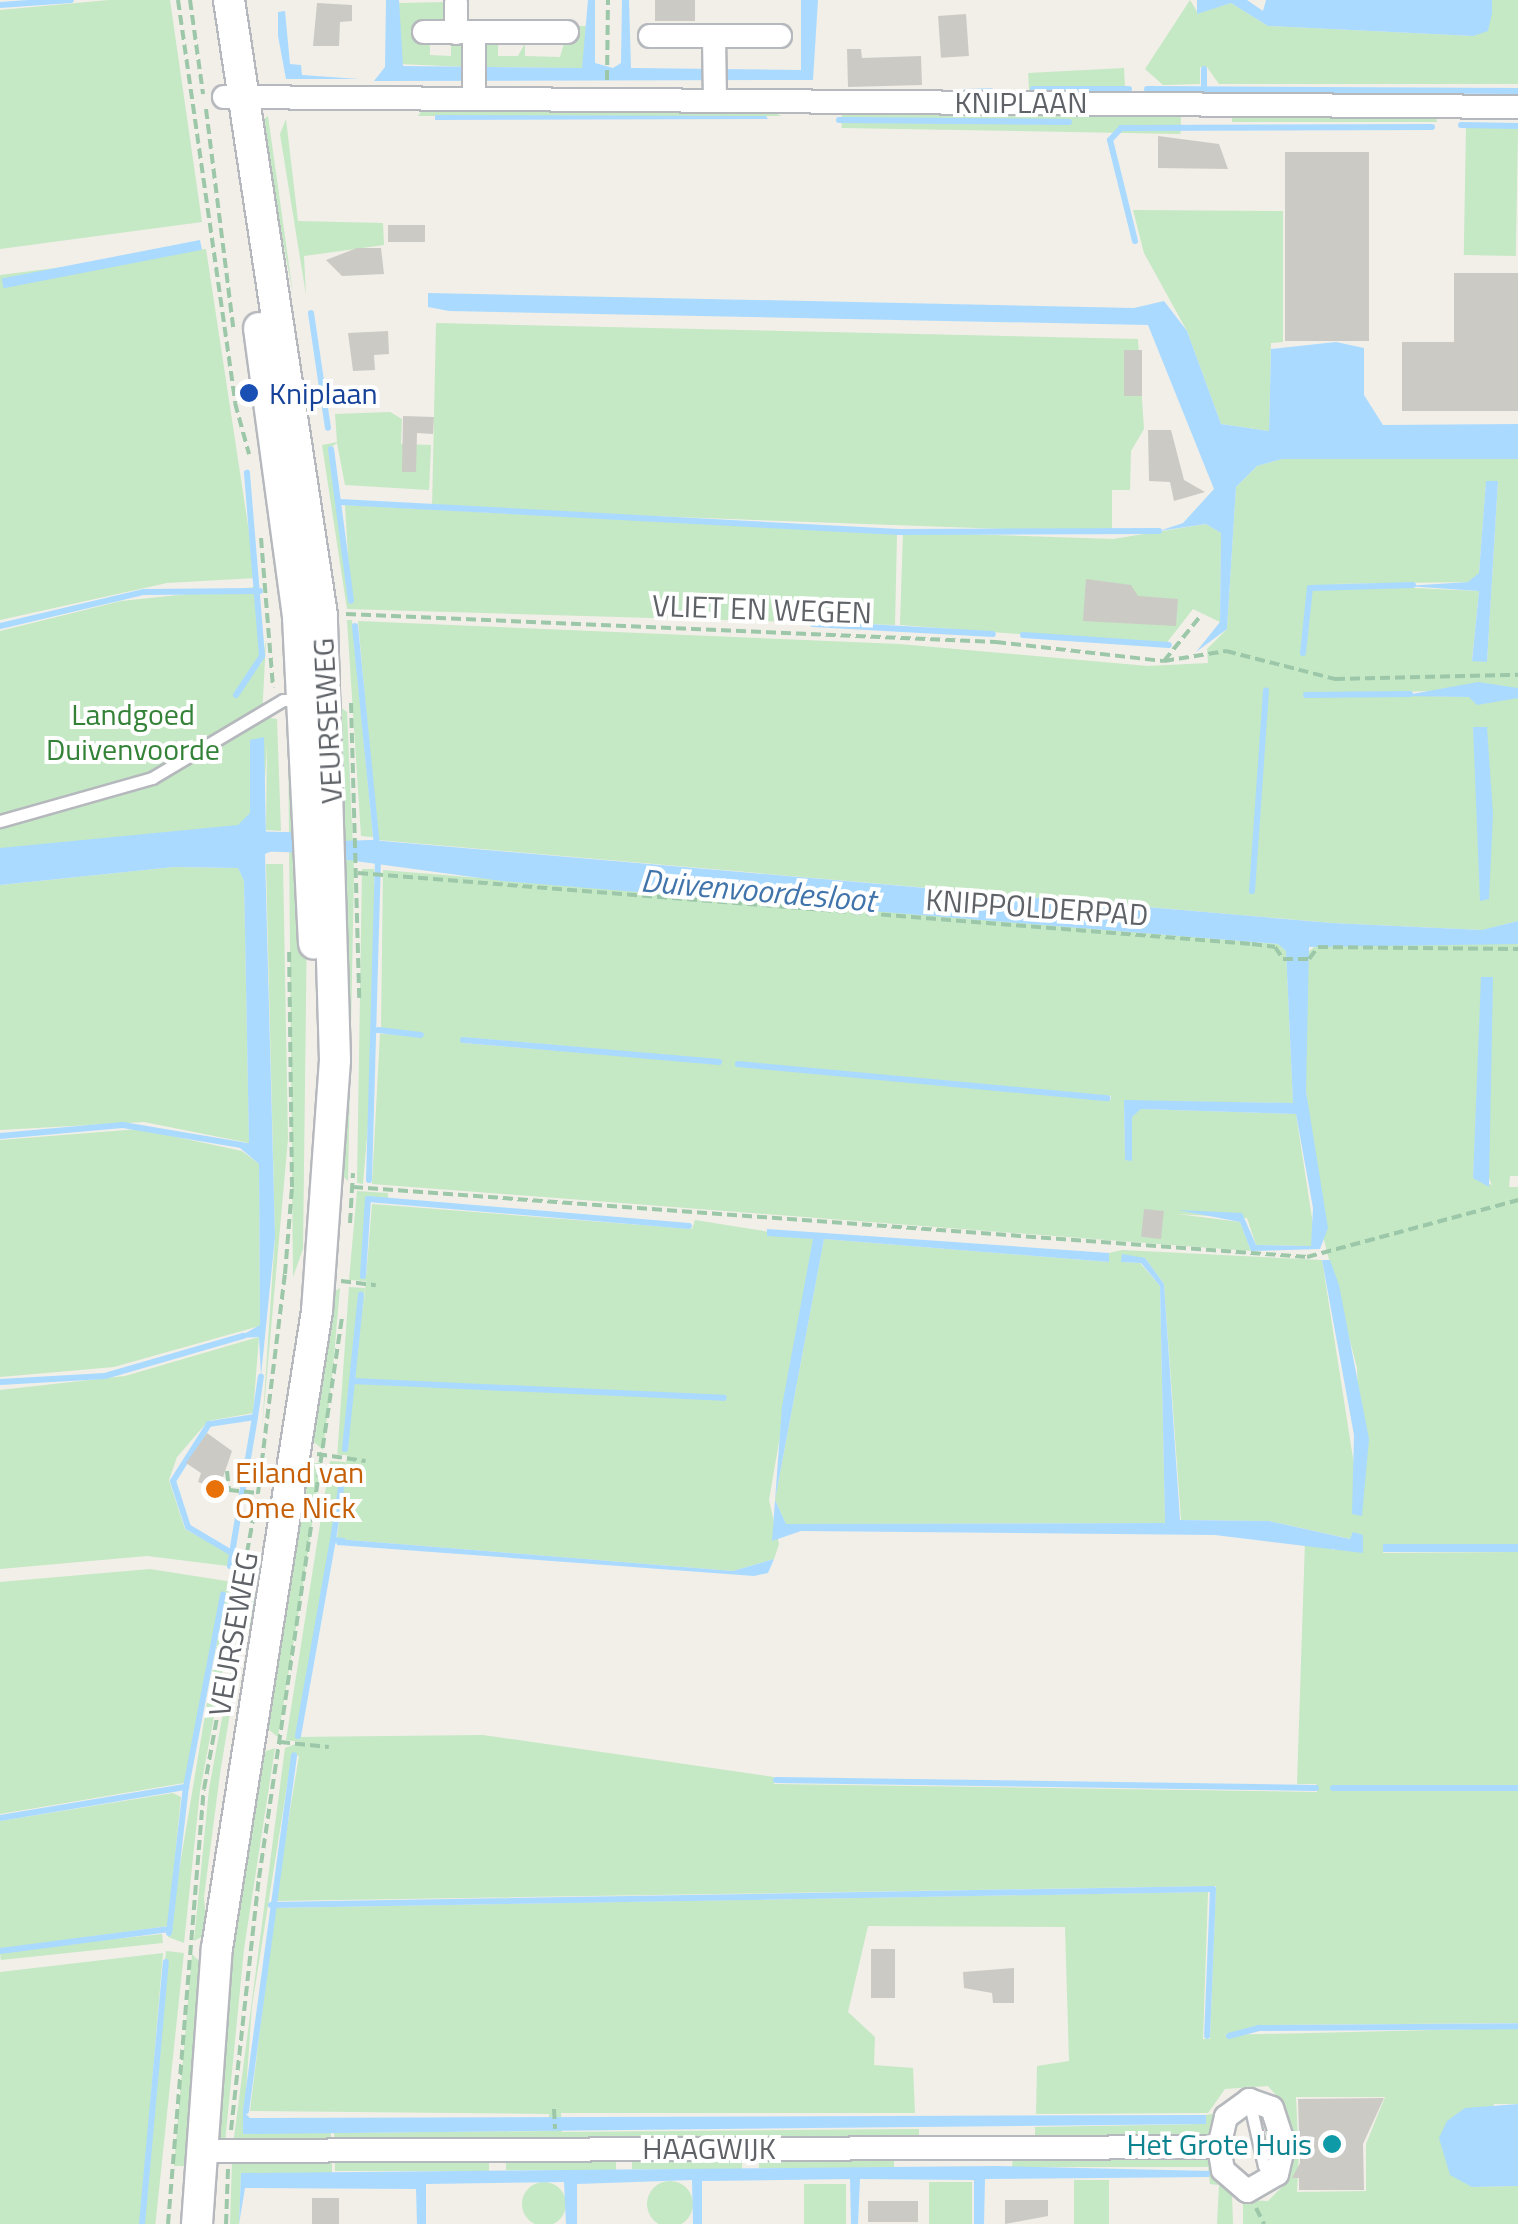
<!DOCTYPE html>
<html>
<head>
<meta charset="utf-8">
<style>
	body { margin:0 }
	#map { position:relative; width:1518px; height:2224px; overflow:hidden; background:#f1efe8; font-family:"Titillium Web",sans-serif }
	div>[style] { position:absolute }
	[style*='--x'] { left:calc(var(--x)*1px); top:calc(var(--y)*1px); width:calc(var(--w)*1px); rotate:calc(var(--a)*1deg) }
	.green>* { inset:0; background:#c5e8c5; transform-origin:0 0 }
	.round { border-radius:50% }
	.water>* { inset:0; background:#aadaff; transform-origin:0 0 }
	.stream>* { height:6px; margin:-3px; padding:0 3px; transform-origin:3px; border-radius:3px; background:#aadaff }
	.canal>* { height:20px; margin:-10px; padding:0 10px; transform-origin:10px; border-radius:10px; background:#aadaff }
	.building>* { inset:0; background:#cccac5; transform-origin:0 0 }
	.path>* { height:4px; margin-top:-2px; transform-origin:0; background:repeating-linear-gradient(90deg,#9cc7a9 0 10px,transparent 0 15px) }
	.roads { filter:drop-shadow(2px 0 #b5b8bc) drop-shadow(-2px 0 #b5b8bc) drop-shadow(0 2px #b5b8bc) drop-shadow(0 -2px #b5b8bc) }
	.service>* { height:11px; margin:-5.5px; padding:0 5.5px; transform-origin:5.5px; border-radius:5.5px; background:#fff }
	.minor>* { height:22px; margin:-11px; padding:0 11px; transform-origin:11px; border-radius:11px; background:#fff }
	.secondary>* { height:30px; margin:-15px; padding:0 15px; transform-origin:15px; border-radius:15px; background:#fff }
	.dots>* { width:28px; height:28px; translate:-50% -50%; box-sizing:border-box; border:5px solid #fff; border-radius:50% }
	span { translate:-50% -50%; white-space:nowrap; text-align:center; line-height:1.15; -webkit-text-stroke:8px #fff; paint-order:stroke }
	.street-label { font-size:30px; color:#5f6368 }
	.transit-label { font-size:30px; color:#164399 }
	.left { translate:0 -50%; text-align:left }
	.park-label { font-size:30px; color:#348238 }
	.food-label { font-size:30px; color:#c56008 }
	.culture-label { font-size:30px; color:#0d838f }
	.right { translate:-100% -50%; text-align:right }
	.water-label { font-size:32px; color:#4174aa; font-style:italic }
</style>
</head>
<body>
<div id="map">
	<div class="green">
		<div style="clip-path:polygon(109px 0,170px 0,202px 222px,0 249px,0 10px)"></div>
		<div style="clip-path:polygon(1190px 0,1198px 13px,1231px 3px,1268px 26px,1473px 36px,1492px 13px,1492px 0,1518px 0,1518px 84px,1219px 84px,1207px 67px,1200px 67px,1200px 84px,1163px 85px,1145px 69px)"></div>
		<div style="clip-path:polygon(451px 2px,451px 19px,430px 42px,430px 55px,451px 56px,451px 42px,462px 43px,467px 67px,400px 64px,399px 3px)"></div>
		<div style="clip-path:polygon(569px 26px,588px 26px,582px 68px,481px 67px,488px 42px,498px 43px,498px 56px,518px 56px,525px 43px,525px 56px,560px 57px)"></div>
		<div style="left:1124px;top:68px;width:18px;height:96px;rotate:87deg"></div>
		<div style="clip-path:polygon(754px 105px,782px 116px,418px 116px,425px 106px)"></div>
		<div style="left:842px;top:107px;width:339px;height:21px;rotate:1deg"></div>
		<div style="clip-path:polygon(1232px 109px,1436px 117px,1437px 122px,1232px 122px)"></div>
		<div style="clip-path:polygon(268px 116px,293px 294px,260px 122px)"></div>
		<div style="clip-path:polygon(286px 119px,298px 221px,383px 223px,384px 245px,304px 256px,306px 295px,280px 134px)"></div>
		<div style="left:1466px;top:127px;width:52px;height:128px;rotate:1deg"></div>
		<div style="clip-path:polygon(1133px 210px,1283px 211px,1283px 342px,1271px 343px,1269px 431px,1221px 424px,1187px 331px,1144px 253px)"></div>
		<div style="clip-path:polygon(206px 249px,256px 578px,167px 583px,0 620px,0 275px)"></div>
		<div style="clip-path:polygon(436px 323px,1138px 339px,1144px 429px,1131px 451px,1130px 490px,1112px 490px,1112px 533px,432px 508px)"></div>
		<div style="clip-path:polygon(390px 412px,402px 419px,401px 444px,431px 445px,429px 490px,345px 485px,337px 443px,328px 449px,351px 604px,345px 505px,897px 534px,895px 625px,347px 609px,322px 445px,337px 442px,335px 414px)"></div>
		<div style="clip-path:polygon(evenodd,1282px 459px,1518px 459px,1518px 688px,1340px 694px,1518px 698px,1518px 921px,1483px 930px,1332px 923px,378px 840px,358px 621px,899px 644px,1148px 666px,1208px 663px,1207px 649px,1227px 629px,1236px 487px,1257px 466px,1282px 459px,1498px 481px,1487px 662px,1472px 660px,1479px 591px,1329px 584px,1469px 582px,1479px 573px,1486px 482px,1498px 481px,1282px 459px,1473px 727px,1487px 728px,1489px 899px,1473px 727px)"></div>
		<div style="clip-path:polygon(1206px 524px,1221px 533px,1220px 622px,1193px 609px,1165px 645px,900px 625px,903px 532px,1113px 539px)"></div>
		<div style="clip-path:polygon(256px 587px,261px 666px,266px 640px,262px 717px,277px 719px,281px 831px,266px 830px,267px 744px,261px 851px,0 874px,0 631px,121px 601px)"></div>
		<div style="clip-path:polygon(347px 620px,352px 620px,373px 837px,361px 836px)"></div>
		<div style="clip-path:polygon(338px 705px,347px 712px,354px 872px,348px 1181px,336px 1169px)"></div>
		<div style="clip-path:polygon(288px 726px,307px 918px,303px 1249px,293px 1277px)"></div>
		<div style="clip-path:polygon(266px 864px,283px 864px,288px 1139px,262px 1430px,275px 1237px)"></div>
		<div style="clip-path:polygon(174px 867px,238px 868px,244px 881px,249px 1143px,144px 1122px,0 1130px,0 885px)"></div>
		<div style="clip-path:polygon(362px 869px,374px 869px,376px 1029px,363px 1184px,357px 1183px)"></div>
		<div style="clip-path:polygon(evenodd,383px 870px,1278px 944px,1286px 951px,1293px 1103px,1133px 1101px,1124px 1107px,1125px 1160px,1132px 1160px,1132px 1116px,1141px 1109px,1296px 1114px,1315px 1238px,1311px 1246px,1256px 1245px,1247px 1218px,1177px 1214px,1240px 1222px,1251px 1251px,372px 1184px,380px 1034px,425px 1035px,381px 1029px,383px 870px,462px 1037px,721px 1060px,722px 1064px,462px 1043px,462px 1037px,383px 870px,737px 1062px,1111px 1096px,1111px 1100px,737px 1066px,737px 1062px)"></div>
		<div style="clip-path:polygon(evenodd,1319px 943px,1518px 944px,1518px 1176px,1510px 1176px,1509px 1187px,1518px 1187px,1518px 1544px,1384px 1546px,1383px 1553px,1518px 1552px,1518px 1785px,1330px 1785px,1518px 1790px,1518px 2023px,1258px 2025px,1224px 2035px,1518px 2028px,1518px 2104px,1494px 2104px,1472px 2187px,1518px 2186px,1518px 2224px,1243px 2224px,1243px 2200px,1268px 2201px,1286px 2183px,1292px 2150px,1299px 2149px,1297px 2192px,1366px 2191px,1366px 2144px,1385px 2097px,1296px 2097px,1298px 2141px,1290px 2141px,1285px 2106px,1268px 2086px,1225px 2089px,1208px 2113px,1036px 2114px,1037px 2066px,1069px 2061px,1065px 1927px,868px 1926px,848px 2012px,875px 2037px,874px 2065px,913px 2068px,915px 2113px,561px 2113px,562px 2132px,919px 2129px,919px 2138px,335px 2143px,334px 2133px,549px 2131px,549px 2114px,250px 2111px,275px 1908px,1208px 1892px,1203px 2039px,1210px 2039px,1216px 1886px,275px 1901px,299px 1756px,292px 1754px,252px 2006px,243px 2133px,331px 2133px,331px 2143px,233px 2145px,285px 1748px,301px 1742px,286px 1740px,330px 1461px,346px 1462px,296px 1737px,483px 1735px,774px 1777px,774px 1784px,1317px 1792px,1316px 1784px,1297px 1784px,1305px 1541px,1334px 1550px,1351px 1539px,1269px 1521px,1181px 1520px,1164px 1284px,1145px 1258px,1121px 1262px,1140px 1263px,1160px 1286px,1165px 1523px,786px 1524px,775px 1500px,824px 1239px,1108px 1262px,1109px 1253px,1122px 1250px,1322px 1260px,1362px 1516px,1357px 1368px,1324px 1240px,1306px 1091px,1306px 954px,1319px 943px,1492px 977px,1485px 1169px,1492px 1185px,1473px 1178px,1482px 978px,1492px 977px)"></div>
		<div style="clip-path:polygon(139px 1129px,242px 1151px,259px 1164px,260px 1326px,114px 1367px,0 1377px,0 1140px)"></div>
		<div style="clip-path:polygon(357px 1191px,388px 1193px,388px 1199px,366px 1199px,366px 1278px,372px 1204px,692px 1229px,695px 1220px,814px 1239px,769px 1500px,779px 1544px,774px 1559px,733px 1571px,337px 1539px,356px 1383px,727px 1396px,357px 1380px,366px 1281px,349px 1280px)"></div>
		<div style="left:349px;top:1287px;width:16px;height:168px;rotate:4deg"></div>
		<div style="clip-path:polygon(340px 1288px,332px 1378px,323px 1450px,305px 1434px,317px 1419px,329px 1323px,324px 1298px)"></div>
		<div style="clip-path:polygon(259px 1337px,253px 1413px,208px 1421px,177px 1457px,169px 1480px,185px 1529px,230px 1554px,228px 1566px,147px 1556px,0 1569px,0 1390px,125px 1376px)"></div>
		<div style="clip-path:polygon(321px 1462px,303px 1585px,278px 1737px,259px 1722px,282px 1631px,275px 1620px,285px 1613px,308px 1481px,301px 1466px)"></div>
		<div style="clip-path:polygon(150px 1569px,239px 1583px,200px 1791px,184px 1943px,168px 1937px,226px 1589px,184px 1783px,0 1814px,0 1582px)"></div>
		<div style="clip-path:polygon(246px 1587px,257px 1595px,252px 1625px,243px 1633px,220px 1774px,204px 1897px,207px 1934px,194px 1941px,209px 1789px)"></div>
		<div style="clip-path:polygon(275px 1748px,244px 1949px,225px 2143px,211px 2137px,228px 1948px,254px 1755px)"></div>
		<div style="clip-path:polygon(173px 1793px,181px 1797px,168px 1926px,0 1949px,0 1821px)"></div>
		<div style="left:162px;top:1934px;width:9px;height:163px;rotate:84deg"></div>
		<div style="left:166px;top:1951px;width:18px;height:274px;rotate:6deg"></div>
		<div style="clip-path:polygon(163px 1953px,140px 2224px,0 2224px,0 1972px)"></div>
		<div style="clip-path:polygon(192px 1954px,201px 1963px,189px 2166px,174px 2166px)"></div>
		<div style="clip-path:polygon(1217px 2113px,1208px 2136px,1035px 2138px,1035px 2127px,1205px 2124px,1206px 2115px)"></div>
		<div style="clip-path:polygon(1209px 2155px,1232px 2194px,1233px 2224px,1217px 2224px,1219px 2185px,1210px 2184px,1208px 2167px,1012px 2167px,1013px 2156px)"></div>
		<div style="left:894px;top:2157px;width:11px;height:135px;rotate:90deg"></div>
		<div style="left:742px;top:2159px;width:10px;height:110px;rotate:90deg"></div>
		<div style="left:506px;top:2160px;width:110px;height:10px"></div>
		<div style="clip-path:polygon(332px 2161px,332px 2173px,241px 2173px,239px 2224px,230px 2224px,232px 2162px)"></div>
		<div style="left:489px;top:2161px;width:10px;height:154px;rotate:90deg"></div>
		<div style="left:1074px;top:2180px;width:35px;height:44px"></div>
		<div class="round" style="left:647px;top:2181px;width:46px;height:46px"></div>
		<div class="round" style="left:522px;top:2182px;width:44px;height:44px"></div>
		<div style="left:929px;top:2182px;width:43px;height:42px"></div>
		<div style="left:804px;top:2184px;width:42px;height:40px"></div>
	</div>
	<div class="water">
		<div style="clip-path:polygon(386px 0,399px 0,403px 66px,582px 68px,588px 0,595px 0,595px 63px,613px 68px,621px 63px,622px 0,629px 0,631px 68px,801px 70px,801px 0,818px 0,813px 80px,374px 81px,385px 67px)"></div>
		<div style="clip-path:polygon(1197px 0,1247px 0,1263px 11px,1266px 0,1492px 0,1492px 13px,1488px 31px,1473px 36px,1268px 26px,1231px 3px,1197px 14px)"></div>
		<div style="clip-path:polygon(285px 11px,290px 64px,301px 65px,302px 75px,359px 79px,286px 79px,278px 36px,278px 12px)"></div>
		<div style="clip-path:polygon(435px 115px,766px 116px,768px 119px,435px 120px)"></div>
		<div style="left:200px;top:240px;width:10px;height:202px;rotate:79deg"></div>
		<div style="clip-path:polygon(428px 293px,1134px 308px,1164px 301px,1187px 331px,1221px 424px,1269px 431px,1271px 349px,1336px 342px,1364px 348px,1364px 395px,1383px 425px,1518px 424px,1518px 459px,1282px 459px,1257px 466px,1236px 487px,1227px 629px,1196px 652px,1220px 622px,1221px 533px,1206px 524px,1159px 531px,1183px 523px,1214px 489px,1148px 325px,449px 311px,428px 307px)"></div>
		<div style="clip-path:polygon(1486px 481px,1498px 481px,1487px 662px,1472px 661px,1479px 591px,1406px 586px,1468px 582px,1479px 573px)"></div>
		<div style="clip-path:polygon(1478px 682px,1518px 688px,1518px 698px,1477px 705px,1469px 697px,1401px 696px)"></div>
		<div style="clip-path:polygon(1473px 727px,1487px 727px,1493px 814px,1489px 899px,1480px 901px)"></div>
		<div style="clip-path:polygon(264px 737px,266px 838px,274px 843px,371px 840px,1332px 923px,1482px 930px,1518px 921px,1518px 944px,1309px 947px,1306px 1091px,1328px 1228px,1320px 1249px,1251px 1251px,1240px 1222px,1178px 1210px,1242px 1213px,1256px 1245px,1311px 1246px,1313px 1208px,1296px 1114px,1141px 1109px,1132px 1117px,1132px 1161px,1125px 1160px,1124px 1100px,1293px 1103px,1286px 951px,1278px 944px,502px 881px,274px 850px,265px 854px,275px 1237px,261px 1376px,259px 1337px,237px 1338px,260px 1325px,259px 1164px,233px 1142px,249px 1143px,244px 881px,238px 868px,174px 867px,0 885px,0 848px,238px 825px,250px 813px,250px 740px)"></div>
		<div style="clip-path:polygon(1481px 977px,1493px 977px,1489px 1187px,1473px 1178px)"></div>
		<div style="clip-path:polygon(767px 1229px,1109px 1253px,1109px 1262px,824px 1239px,775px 1500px,786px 1524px,1165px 1523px,1160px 1286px,1141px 1263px,1121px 1262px,1122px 1254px,1145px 1258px,1164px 1284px,1180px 1520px,1269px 1521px,1350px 1539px,1353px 1532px,1363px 1535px,1363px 1553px,1215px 1535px,801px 1531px,772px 1541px,782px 1406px,813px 1239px,767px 1236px)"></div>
		<div style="clip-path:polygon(1322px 1260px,1330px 1260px,1339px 1285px,1369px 1439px,1362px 1516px,1352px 1514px,1354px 1435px)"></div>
		<div style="clip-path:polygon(337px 1539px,733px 1571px,774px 1559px,768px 1573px,754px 1576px,337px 1545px)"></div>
		<div style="left:1518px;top:1544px;width:8px;height:135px;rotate:90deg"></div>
		<div style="clip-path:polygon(1518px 2104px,1518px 2186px,1472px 2187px,1450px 2175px,1439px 2138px,1447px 2121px,1465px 2108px)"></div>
		<div style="clip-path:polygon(243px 2111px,250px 2118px,1206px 2115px,1206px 2124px,243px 2134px)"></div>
		<div style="clip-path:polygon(996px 2166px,1211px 2171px,1209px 2177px,985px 2179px,984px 2224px,974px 2224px,974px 2180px,860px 2179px,858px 2224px,851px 2224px,850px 2179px,702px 2181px,702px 2224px,693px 2224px,692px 2180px,577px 2184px,577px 2224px,566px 2224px,564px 2182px,426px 2184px,426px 2224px,417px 2224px,416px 2189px,245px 2188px,239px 2224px,241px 2173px)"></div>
	</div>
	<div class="stream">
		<div style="--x:0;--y:5;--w:71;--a:-4"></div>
		<div style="--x:1204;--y:69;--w:19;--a:90"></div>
		<div style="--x:1033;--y:89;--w:96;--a:0"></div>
		<div style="--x:1147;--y:89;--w:371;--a:0.3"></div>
		<div style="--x:966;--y:92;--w:25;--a:-2"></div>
		<div style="--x:839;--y:120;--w:230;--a:0.5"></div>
		<div style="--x:1461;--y:125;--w:57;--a:1"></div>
		<div style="--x:1135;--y:241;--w:104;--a:-103.9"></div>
		<div style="--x:1110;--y:140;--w:16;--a:-47"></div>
		<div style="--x:1121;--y:128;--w:311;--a:-0.2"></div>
		<div style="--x:311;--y:313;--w:116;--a:81.6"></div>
		<div style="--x:331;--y:449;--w:153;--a:82.5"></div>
		<div style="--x:340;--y:502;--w:560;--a:3.07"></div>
		<div style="--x:899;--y:532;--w:260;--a:-0.2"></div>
		<div style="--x:813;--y:624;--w:180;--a:3.2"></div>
		<div style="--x:0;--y:626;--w:148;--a:-13.3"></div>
		<div style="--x:144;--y:592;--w:116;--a:-0.5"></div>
		<div style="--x:355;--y:626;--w:220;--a:84.3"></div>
		<div style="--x:1023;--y:635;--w:146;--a:3.9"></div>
		<div style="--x:1303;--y:653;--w:65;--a:-83.9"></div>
		<div style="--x:1310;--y:588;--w:103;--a:-1.7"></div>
		<div style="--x:236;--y:695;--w:47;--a:-56.3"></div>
		<div style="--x:262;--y:656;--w:184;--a:-94.7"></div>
		<div style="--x:1306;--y:695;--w:104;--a:-0.6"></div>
		<div style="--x:1252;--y:891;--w:201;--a:-86"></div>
		<div style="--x:378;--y:1030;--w:43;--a:6.6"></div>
		<div style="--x:463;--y:1040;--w:257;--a:4.9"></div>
		<div style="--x:738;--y:1064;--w:371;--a:5.3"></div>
		<div style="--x:0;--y:1136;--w:123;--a:-5.1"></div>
		<div style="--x:123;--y:1125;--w:120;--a:9.6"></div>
		<div style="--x:369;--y:1180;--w:318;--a:-88.4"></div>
		<div style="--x:363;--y:1276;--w:77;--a:-86.3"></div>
		<div style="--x:368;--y:1199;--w:322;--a:4.8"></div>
		<div style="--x:353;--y:1381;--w:371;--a:2.6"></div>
		<div style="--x:0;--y:1382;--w:105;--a:-3.3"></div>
		<div style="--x:105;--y:1376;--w:144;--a:-16.2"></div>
		<div style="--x:255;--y:1417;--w:47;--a:171.3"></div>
		<div style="--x:209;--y:1424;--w:67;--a:122.3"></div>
		<div style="--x:173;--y:1481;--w:48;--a:71.9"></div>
		<div style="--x:188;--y:1527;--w:51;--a:30.6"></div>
		<div style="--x:232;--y:1553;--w:138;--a:-80.4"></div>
		<div style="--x:255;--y:1417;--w:41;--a:-81.7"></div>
		<div style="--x:345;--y:1449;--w:155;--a:-84.1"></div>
		<div style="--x:333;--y:1540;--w:73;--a:-81.3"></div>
		<div style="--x:230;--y:1566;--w:13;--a:-81"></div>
		<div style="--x:298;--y:1736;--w:199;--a:-79.9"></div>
		<div style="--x:333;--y:1540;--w:10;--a:6"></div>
		<div style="--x:776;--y:1780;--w:540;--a:0.85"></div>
		<div style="--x:1333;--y:1788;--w:185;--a:0"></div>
		<div style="--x:0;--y:1818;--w:189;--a:-9.5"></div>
		<div style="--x:271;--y:1905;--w:942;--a:-0.97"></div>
		<div style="--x:1213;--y:1889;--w:147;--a:92.3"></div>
		<div style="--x:169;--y:1933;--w:147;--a:-83.4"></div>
		<div style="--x:186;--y:1787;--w:196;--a:-79.1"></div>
		<div style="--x:0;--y:1951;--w:171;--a:-7.4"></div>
		<div style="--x:1229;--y:2036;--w:30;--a:-15"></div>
		<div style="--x:1258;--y:2028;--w:260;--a:-0.4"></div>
		<div style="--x:246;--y:2111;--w:359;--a:-82.3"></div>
		<div style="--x:142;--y:2224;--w:263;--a:-84.8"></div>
	</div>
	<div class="canal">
		<div style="--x:245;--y:841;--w:76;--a:1.5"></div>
	</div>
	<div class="building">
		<div style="left:655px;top:0;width:40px;height:21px"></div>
		<div style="clip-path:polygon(317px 3px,352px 5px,352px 21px,340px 22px,339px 46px,313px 46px)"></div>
		<div style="left:966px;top:14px;width:42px;height:28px;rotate:86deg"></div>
		<div style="clip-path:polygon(847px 49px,861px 49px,862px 58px,921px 56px,922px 85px,848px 87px)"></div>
		<div style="clip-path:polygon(1158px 136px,1219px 144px,1228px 169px,1158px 168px)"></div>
		<div style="left:1285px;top:152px;width:84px;height:189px"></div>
		<div style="left:388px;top:225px;width:37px;height:17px"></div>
		<div style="clip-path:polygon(357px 248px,381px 248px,384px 274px,342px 276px,326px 260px)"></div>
		<div style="clip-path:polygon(1454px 273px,1518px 273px,1518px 411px,1402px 411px,1402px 342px,1454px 342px)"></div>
		<div style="clip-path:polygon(388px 331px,389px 354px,374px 355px,375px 370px,353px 371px,348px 333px)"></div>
		<div style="left:1124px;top:350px;width:18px;height:46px"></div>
		<div style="clip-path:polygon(403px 416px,434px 417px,433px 434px,417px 433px,416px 472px,402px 472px)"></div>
		<div style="clip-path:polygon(1148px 430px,1171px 430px,1184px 480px,1205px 492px,1174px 501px,1170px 482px,1149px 481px)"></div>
		<div style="clip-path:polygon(1086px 579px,1131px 585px,1138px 596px,1178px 599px,1176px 626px,1083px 621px)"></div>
		<div style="left:1144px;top:1209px;width:20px;height:28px;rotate:6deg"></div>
		<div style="clip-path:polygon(207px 1433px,232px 1451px,219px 1489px,198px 1482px,201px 1473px,186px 1463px)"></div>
		<div style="left:871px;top:1949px;width:24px;height:49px"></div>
		<div style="clip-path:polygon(1014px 1968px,1014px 2003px,993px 2003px,992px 1993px,964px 1988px,963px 1972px)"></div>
		<div style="clip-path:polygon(1384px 2098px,1363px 2144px,1364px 2190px,1299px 2190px,1299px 2178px,1292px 2178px,1300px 2163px,1298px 2099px)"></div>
		<div style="left:312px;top:2198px;width:27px;height:26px"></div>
		<div style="clip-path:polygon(1005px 2200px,1048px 2200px,1048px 2216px,1005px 2224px)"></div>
		<div style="left:918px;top:2201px;width:21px;height:50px;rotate:90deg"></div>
	</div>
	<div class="path">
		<div style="--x:178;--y:0;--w:407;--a:81.9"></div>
		<div style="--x:235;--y:403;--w:53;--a:74.6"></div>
		<div style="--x:190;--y:0;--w:95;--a:82.1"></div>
		<div style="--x:607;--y:80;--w:80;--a:-89.3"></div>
		<div style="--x:206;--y:109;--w:220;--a:82.9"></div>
		<div style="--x:261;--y:538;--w:150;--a:85.4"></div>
		<div style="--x:346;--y:614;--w:651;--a:2.47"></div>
		<div style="--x:996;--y:642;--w:169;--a:6.5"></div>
		<div style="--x:1164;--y:661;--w:60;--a:-51"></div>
		<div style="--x:1164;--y:661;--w:63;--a:-9.2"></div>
		<div style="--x:1226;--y:651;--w:113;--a:14.4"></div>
		<div style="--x:1335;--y:679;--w:183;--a:-1.3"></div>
		<div style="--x:351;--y:703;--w:295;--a:88.4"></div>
		<div style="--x:358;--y:873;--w:897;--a:4.54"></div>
		<div style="--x:1252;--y:944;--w:23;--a:7"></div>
		<div style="--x:1275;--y:947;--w:14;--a:56"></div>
		<div style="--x:1283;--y:959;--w:26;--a:0"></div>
		<div style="--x:1309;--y:959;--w:15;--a:-53"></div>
		<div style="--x:1318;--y:947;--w:200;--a:0.6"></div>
		<div style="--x:353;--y:1187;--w:957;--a:4.2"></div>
		<div style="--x:1307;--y:1257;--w:219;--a:-15.1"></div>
		<div style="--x:350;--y:1223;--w:50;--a:-86.6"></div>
		<div style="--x:341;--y:1281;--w:35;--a:7"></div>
		<div style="--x:317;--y:1454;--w:49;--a:8.3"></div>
		<div style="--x:227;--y:1471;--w:19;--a:84"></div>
		<div style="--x:229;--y:1490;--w:29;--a:6"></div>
		<div style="--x:280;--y:1742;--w:49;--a:5.8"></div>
		<div style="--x:554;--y:2109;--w:20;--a:87"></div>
		<div style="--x:231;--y:2130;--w:254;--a:-83.7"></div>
		<div style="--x:259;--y:1878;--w:567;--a:-81.58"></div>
		<div style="--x:1256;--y:2208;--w:18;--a:63"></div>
		<div style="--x:168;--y:2224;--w:436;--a:-85.3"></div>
		<div style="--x:204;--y:1789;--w:301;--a:-79.7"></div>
		<div style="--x:258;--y:1493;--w:221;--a:-83"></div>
		<div style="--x:285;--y:1274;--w:87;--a:-85.4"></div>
		<div style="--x:292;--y:1187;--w:239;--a:-90.7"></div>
		<div style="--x:226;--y:2224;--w:55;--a:-87.9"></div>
	</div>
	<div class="roads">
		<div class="service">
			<div style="--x:0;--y:821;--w:158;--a:-15.8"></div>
			<div style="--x:152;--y:778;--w:152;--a:-30.8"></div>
			<div style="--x:283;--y:700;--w:15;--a:0"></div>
			<div style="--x:1249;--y:2100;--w:68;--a:77.2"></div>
		</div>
		<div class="minor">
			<div style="--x:424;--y:32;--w:143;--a:0"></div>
			<div style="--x:456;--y:33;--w:30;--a:-90"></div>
			<div style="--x:650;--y:36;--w:130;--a:0"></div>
			<div style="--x:714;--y:37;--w:61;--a:89.1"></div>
			<div style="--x:474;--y:95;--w:62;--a:-90"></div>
			<div style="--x:224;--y:97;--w:1294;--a:0.44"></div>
			<div style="--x:1249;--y:2100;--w:24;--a:19"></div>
			<div style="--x:1272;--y:2108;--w:38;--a:72"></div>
			<div style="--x:1284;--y:2144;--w:31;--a:103"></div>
			<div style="--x:1277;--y:2174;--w:34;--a:150"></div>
			<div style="--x:1247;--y:2191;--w:32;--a:-139"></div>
			<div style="--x:1223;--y:2170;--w:23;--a:-100"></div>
			<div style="--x:1219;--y:2147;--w:31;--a:-77"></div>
			<div style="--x:1226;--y:2117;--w:29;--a:-36"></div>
			<div style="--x:200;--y:2151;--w:1019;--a:-0.22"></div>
		</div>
		<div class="secondary">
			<div style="--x:259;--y:328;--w:292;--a:82.3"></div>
			<div style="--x:298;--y:617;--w:327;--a:87.2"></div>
			<div style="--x:197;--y:2224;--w:277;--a:-85.9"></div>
			<div style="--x:217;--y:1948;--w:645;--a:-81.08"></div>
			<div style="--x:317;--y:1311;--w:252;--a:-85.9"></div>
			<div style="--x:335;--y:1060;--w:445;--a:-91.7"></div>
			<div style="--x:322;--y:615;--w:622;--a:-98.6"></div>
		</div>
	</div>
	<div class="dots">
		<div style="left:249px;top:393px;background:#1a4fb4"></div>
		<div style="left:215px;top:1489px;background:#e8710a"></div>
		<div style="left:1332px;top:2144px;background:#0f9aa8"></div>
	</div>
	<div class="street-label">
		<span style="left:1021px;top:102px">KNIPLAAN</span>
		<span style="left:762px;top:609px;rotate:2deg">VLIET EN WEGEN</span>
		<span style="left:327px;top:721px;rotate:-93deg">VEURSEWEG</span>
		<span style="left:1037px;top:907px;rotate:4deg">KNIPPOLDERPAD</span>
		<span style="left:233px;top:1634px;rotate:-80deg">VEURSEWEG</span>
		<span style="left:709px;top:2148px">HAAGWIJK</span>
	</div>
	<div class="transit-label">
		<span class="left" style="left:269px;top:393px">Kniplaan</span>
	</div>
	<div class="park-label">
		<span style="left:133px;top:731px">Landgoed<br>Duivenvoorde</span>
	</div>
	<div class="food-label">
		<span class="left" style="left:235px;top:1489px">Eiland van<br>Ome Nick</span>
	</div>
	<div class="culture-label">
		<span class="right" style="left:1312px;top:2144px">Het Grote Huis</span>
	</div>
	<div class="water-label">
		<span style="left:758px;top:890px;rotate:5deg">Duivenvoordesloot</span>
	</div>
</div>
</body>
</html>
